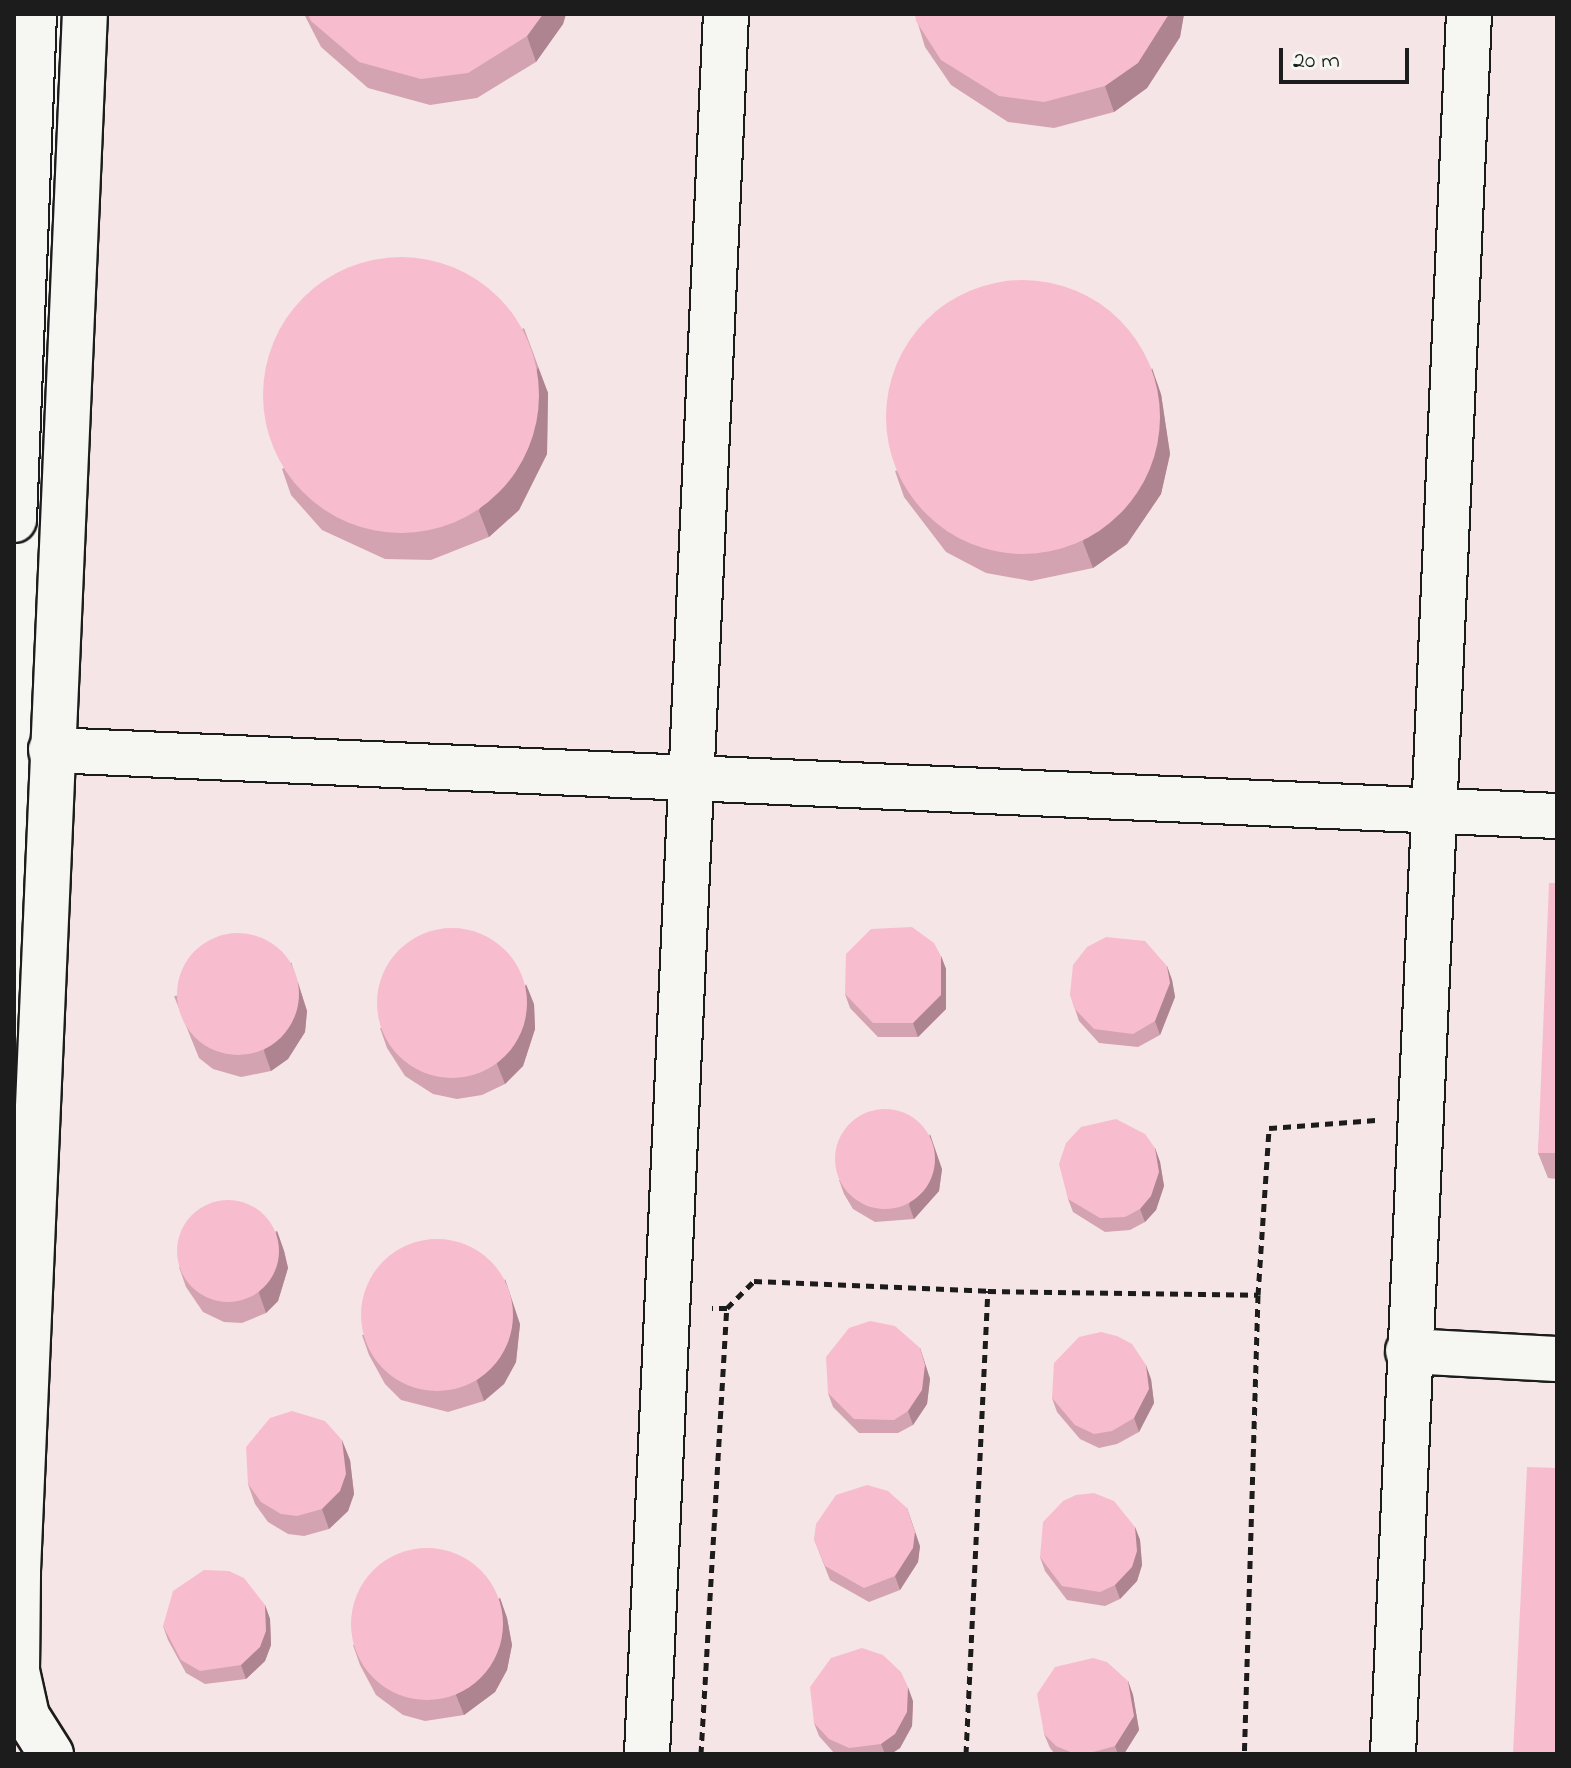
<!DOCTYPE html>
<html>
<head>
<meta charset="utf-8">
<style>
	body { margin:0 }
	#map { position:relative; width:1571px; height:1768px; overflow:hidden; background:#f6f6f2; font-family:"Indie Flower",sans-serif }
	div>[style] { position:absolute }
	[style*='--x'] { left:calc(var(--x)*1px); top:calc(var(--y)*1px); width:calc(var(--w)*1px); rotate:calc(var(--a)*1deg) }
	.built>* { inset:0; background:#f6e5e7 }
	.path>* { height:5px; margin-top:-2.5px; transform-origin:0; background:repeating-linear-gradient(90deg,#1c1c1c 0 8px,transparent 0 14px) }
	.roads { filter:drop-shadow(2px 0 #1c1c1c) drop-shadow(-2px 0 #1c1c1c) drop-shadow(0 2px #1c1c1c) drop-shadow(0 -2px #1c1c1c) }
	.minor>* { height:44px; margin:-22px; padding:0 22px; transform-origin:22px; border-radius:22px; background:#f6f6f2 }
	.wall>* { inset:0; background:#d4a3b1 }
	.shaded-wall>* { inset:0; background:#ad8490 }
	.building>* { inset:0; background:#f7bdce }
	.round { border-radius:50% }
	span { translate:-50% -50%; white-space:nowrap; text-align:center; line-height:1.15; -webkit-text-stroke:6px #f6f6f2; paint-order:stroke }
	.frame { position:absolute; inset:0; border:16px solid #1c1c1c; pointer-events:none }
	.scale { position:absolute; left:1279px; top:48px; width:130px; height:36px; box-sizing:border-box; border:4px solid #1c1c1c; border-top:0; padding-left:10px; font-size:24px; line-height:28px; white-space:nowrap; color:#1c1c1c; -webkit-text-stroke:6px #f6f6f2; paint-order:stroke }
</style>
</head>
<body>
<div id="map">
	<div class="built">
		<div style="clip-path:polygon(70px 14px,1557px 14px,1557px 1754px,14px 1754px,14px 1224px)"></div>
	</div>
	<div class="path">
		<div style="--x:1258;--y:1295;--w:167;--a:-86.2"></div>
		<div style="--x:1269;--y:1128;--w:107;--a:-4.3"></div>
		<div style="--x:727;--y:1308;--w:38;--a:-45"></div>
		<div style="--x:754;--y:1281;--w:234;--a:2.4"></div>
		<div style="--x:701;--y:1754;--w:447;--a:-86.7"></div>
		<div style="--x:727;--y:1308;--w:15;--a:180"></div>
		<div style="--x:966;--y:1754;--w:464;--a:-87.3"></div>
		<div style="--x:988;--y:1291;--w:270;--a:0.8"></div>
		<div style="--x:1258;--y:1295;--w:459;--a:91.7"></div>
	</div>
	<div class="roads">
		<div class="minor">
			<div style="--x:14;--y:520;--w:506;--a:-87.74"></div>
			<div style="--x:51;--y:750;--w:1507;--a:2.51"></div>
			<div style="--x:1408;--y:1351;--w:149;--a:3.1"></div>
			<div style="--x:51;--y:1754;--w:45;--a:-122.3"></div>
			<div style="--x:27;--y:1716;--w:46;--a:-102.5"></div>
			<div style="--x:17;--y:1671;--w:100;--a:-89.4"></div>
			<div style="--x:18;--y:1571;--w:1558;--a:-87.54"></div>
			<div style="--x:647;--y:1754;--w:1742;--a:-87.4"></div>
			<div style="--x:1393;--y:1754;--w:1742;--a:-87.5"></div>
		</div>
	</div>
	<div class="wall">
		<div style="clip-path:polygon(304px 14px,566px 14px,563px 24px,536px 62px,477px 98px,430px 105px,368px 88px,321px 47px)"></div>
		<div style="clip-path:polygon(915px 14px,1184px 14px,1180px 37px,1147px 88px,1114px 112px,1054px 128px,1008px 122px,951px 85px,925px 47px)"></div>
		<div style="clip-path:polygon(524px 328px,548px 393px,547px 454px,519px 510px,489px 537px,431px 560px,385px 559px,322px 530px,291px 495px,282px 469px)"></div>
		<div style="clip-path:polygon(1161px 394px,1170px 454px,1161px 494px,1127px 544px,1093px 568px,1031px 581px,986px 573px,946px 552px,904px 497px,895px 471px)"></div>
		<div style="clip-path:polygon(1557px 883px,1557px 1179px,1548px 1178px,1538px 1153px)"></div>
		<div style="clip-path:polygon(941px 956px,946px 969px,946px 1009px,918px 1037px,878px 1037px,850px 1008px,845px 994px)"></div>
		<div style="clip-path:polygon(1167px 966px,1172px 980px,1175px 997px,1160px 1035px,1138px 1047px,1099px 1043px,1079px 1021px,1070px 994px)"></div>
		<div style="clip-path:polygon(298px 982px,307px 1011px,305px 1032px,288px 1059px,271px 1071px,241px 1077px,213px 1069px,199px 1058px,174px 996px)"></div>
		<div style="clip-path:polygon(534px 1004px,535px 1029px,523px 1066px,505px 1084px,482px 1095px,457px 1099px,433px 1094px,405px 1076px,387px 1048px,380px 1028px)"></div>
		<div style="clip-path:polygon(1155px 1148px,1160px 1162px,1164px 1186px,1156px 1210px,1145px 1222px,1130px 1230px,1105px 1232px,1073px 1212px,1068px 1199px)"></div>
		<div style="clip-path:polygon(942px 1169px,939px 1191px,914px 1219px,875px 1222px,853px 1209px,844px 1194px,839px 1180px)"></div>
		<div style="clip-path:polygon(277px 1231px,284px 1251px,288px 1268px,278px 1301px,266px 1313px,242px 1323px,224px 1322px,203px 1312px,186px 1287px,179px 1267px)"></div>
		<div style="clip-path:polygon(520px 1324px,516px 1362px,504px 1384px,484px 1401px,448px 1412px,401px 1400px,385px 1384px,369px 1355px,362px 1335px)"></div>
		<div style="clip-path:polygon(920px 1348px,930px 1379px,927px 1404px,913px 1425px,898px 1433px,859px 1433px,833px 1407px,828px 1393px)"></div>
		<div style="clip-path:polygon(1151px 1379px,1154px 1403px,1139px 1432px,1117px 1444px,1099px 1448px,1080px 1439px,1057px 1412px,1052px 1398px)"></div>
		<div style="clip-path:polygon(350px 1460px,354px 1494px,348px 1511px,329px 1529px,304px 1536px,288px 1534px,268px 1522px,255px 1504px,248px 1484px)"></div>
		<div style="clip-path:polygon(1135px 1527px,1140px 1540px,1142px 1565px,1137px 1581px,1120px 1599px,1105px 1606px,1067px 1600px,1045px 1571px,1040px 1557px)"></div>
		<div style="clip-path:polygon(814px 1539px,920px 1546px,918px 1562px,900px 1590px,869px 1602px,830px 1580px)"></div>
		<div style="clip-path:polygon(500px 1598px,507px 1618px,512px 1645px,507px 1670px,495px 1692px,464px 1715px,425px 1721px,403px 1715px,376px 1695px,360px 1665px,353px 1645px)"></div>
		<div style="clip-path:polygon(265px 1605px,270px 1619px,271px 1645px,265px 1661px,246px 1679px,205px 1684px,186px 1673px,168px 1640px,163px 1626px)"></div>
		<div style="clip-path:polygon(1128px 1681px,1133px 1695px,1139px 1730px,1124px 1754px,1055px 1754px,1050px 1748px,1044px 1734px)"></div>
		<div style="clip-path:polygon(913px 1701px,912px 1726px,900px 1748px,891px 1754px,836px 1754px,834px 1753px,819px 1736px,814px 1723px)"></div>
	</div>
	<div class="shaded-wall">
		<div style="clip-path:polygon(543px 14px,566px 14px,563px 24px,536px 62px,527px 36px)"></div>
		<div style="clip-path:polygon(1169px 14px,1184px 14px,1180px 37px,1147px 88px,1114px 112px,1105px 86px)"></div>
		<div style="clip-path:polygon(538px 367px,548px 393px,547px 454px,519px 510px,489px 537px,479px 511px)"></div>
		<div style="clip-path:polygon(1152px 368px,1161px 394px,1170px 454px,1161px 494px,1127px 544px,1093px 568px,1083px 542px)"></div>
		<div style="clip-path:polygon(941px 956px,946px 969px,946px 1009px,918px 1037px,913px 1023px)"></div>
		<div style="clip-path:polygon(291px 962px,307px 1011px,305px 1032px,288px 1059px,271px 1071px,264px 1051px)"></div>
		<div style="clip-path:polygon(1167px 966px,1172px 980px,1175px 997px,1160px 1035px,1155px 1021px)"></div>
		<div style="clip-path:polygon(526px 984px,534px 1004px,535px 1029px,523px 1066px,505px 1084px,497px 1064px)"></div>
		<div style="clip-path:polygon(930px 1134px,942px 1169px,939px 1191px,914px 1219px,909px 1205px)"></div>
		<div style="clip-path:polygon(1155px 1148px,1160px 1162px,1164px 1186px,1156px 1210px,1145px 1222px,1140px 1209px)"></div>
		<div style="clip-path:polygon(277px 1231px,284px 1251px,288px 1268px,278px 1301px,266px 1313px,259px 1293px)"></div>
		<div style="clip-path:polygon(505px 1279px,520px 1324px,516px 1362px,504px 1384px,484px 1401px,477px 1381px)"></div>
		<div style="clip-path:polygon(920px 1348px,930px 1379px,927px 1404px,913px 1425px,908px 1411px)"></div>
		<div style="clip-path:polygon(1146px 1365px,1151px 1379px,1154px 1403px,1139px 1432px,1134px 1418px)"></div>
		<div style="clip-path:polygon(342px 1440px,350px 1460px,354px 1494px,348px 1511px,329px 1529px,322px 1509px)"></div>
		<div style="clip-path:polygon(907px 1508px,920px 1546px,918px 1562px,900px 1590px,895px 1576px)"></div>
		<div style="clip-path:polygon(1135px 1527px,1140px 1540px,1142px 1565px,1137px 1581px,1120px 1599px,1115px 1585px)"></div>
		<div style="clip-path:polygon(500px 1598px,507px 1618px,512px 1645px,507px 1670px,495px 1692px,464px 1715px,456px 1695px)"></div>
		<div style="clip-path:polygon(265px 1605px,270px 1619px,271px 1645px,265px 1661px,246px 1679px,241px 1665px)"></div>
		<div style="clip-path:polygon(1128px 1681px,1133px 1695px,1139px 1730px,1124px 1754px,1118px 1754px,1115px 1746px)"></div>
		<div style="clip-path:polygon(908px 1687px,913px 1701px,912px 1726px,900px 1748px,891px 1754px,885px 1754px,881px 1744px)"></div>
	</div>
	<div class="building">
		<div style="clip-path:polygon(308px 14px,543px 14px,527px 36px,468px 73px,421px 79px,359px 62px,311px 21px)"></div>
		<div style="clip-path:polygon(915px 14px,1169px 14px,1138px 63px,1105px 86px,1044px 102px,999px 96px,941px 60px,916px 21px)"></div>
		<div class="round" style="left:263px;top:257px;width:276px;height:276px"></div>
		<div class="round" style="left:886px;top:280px;width:274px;height:274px"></div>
		<div style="clip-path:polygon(1549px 883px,1557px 883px,1557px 1153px,1538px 1153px)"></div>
		<div style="clip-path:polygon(912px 927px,934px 943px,941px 956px,941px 995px,913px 1023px,873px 1023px,845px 994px,846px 954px,871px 929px)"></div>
		<div class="round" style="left:377px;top:928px;width:150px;height:150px"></div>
		<div class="round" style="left:177px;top:933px;width:122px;height:122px"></div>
		<div style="clip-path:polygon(1106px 937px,1145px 941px,1167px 966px,1170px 983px,1155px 1021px,1133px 1034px,1094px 1029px,1074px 1008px,1070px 994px,1073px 965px,1087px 947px)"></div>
		<div class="round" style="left:835px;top:1109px;width:100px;height:100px"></div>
		<div style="clip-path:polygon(1116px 1119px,1145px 1134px,1155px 1148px,1159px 1172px,1151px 1196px,1140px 1209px,1125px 1217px,1100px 1218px,1068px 1199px,1059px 1164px,1066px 1143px,1081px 1127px)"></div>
		<div class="round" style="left:177px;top:1200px;width:102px;height:102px"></div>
		<div class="round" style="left:361px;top:1239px;width:152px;height:152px"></div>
		<div style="clip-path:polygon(870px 1321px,895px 1326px,920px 1348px,925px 1365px,922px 1390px,908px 1411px,894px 1420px,854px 1419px,828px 1393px,826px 1357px,849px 1328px)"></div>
		<div style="clip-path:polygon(1101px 1332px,1117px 1336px,1132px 1344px,1146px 1365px,1149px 1389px,1134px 1418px,1112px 1431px,1094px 1434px,1075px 1425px,1052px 1398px,1054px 1363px,1079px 1337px)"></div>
		<div style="clip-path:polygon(292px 1411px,325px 1421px,342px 1440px,346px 1474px,340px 1491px,322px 1509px,297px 1516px,281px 1514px,261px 1502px,248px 1484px,246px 1447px,270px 1418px)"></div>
		<div style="clip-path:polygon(1527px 1467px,1557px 1468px,1557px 1754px,1513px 1754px)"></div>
		<div style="clip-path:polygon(867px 1485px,888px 1491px,907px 1508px,915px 1532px,913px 1548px,895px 1576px,864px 1588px,825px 1566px,814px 1539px,816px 1524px,836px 1495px)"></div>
		<div style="clip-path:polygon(1094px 1493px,1114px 1501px,1135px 1527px,1137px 1551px,1132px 1567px,1115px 1585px,1100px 1592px,1062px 1586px,1040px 1557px,1043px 1522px,1063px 1501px,1076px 1495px)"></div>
		<div class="round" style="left:351px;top:1548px;width:152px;height:152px"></div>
		<div style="clip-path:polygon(204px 1570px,229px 1571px,244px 1578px,265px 1605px,266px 1631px,260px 1647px,241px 1665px,200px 1671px,181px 1660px,163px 1626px,173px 1591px)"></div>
		<div style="clip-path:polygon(862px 1648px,883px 1655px,901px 1672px,908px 1687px,907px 1712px,895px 1734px,881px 1744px,849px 1748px,829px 1739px,814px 1723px,810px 1687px,831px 1658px)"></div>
		<div style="clip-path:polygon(1093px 1658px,1107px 1662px,1128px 1681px,1134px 1716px,1115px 1746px,1086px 1754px,1075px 1754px,1056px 1746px,1044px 1734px,1037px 1694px,1055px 1667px)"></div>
	</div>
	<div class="frame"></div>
	<div class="scale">20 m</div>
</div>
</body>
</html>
